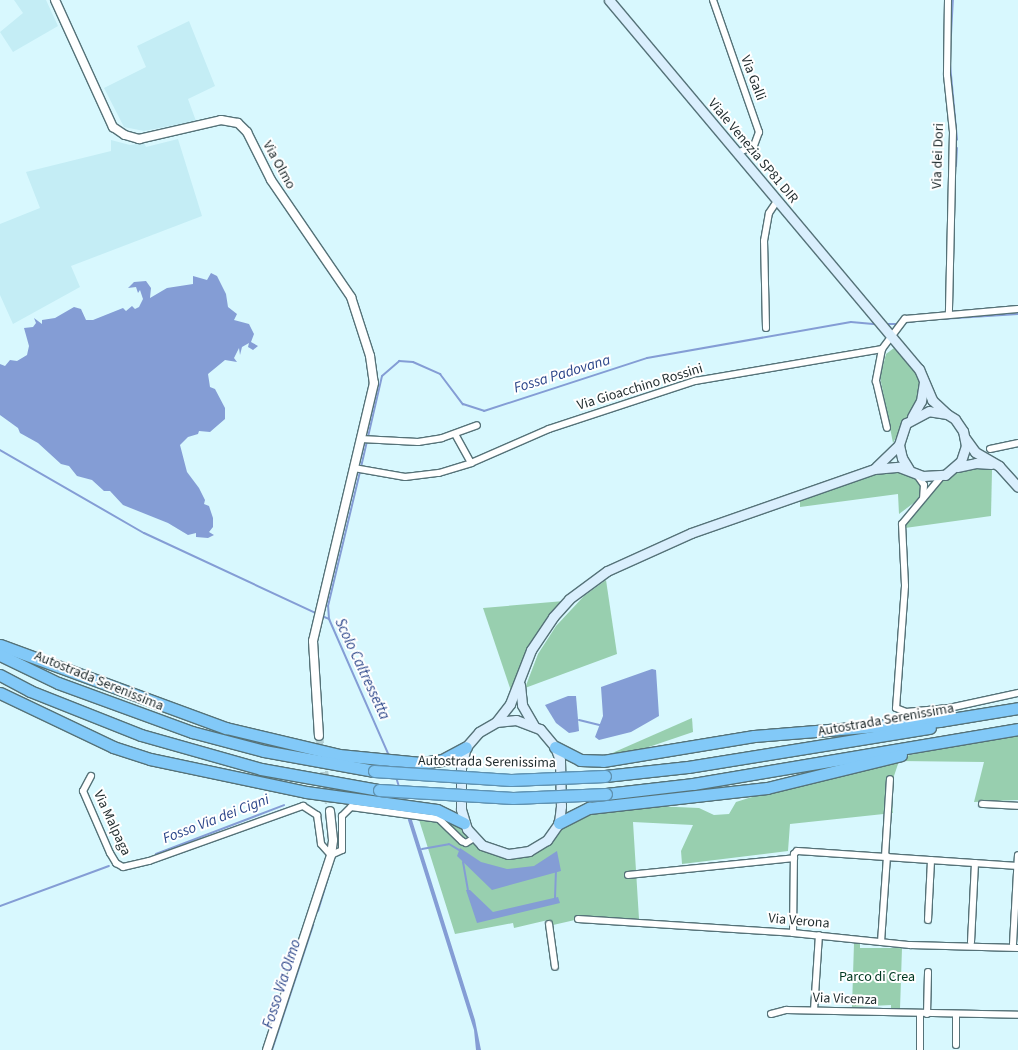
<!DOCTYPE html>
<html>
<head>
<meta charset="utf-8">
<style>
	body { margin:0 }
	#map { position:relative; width:1018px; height:1050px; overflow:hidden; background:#d8f8fe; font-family:"Source Sans 3",sans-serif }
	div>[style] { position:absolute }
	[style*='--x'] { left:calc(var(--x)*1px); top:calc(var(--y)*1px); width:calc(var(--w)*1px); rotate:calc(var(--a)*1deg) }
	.built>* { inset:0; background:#c4edf5 }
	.green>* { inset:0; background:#98cfaf }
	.water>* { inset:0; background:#849dd5 }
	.stream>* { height:2px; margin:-1px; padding:0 1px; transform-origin:1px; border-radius:1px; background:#849dd5 }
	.tertiary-tunnel>* { height:8px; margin-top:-4px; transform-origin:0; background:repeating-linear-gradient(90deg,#b3cfd4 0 8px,transparent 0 12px) }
	.roads { filter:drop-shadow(1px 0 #557278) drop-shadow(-1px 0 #557278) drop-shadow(0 1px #557278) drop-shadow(0 -1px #557278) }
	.minor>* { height:6px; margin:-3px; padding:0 3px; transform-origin:3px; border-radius:3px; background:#fff }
	.tertiary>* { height:8px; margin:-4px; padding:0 4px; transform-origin:4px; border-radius:4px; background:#fff }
	.secondary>* { height:9px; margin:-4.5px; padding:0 4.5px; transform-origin:4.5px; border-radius:4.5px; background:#daeffd }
	.motorway>* { height:11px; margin:-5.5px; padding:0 5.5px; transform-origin:5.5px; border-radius:5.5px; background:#82c9f8 }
	.bridges { filter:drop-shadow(1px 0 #5f92b1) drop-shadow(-1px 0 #5f92b1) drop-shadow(0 1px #5f92b1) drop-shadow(0 -1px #5f92b1) }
	.motorway-bridge>* { height:11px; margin:-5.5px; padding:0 5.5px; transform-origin:5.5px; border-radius:5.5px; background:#82c9f8 }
	span { translate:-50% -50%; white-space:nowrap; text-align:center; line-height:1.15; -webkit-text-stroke:4px #fff; paint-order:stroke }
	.street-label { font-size:14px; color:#1f2b2d }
	.park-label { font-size:14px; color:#003820 }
	.water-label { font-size:15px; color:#2c468a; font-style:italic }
</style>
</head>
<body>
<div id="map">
	<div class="built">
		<div style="clip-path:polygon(14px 0,46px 0,58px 26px,13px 52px,0 32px,23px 13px)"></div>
		<div style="clip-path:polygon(189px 21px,215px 86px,188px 99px,196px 121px,144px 131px,124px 127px,104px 88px,146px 67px,137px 46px)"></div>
		<div style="clip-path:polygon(178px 139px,202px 216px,71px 266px,80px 287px,13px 324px,0 295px,0 224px,40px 208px,26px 172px,111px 151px,111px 140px,130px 145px,144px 143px,146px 147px)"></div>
	</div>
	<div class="green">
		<div style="clip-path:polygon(894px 348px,901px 350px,917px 369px,922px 389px,893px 443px,880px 377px,886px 354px)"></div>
		<div style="clip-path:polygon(970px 465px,989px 467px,992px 470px,991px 516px,905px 528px,905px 522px,938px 482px)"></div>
		<div style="clip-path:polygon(894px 468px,918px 478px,923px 492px,919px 499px,899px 514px,898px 494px,800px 507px,800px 498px)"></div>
		<div style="clip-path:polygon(606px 580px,617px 654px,525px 688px,538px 654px,556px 626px,584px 596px)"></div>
		<div style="clip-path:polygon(564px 601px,511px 691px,483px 608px)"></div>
		<div style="clip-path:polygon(692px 718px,693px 732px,634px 752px,610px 754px)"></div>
		<div style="clip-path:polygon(1018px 735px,1018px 800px,974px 802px,984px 762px,899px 761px,891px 785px,893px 813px,790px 824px,788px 851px,682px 864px,681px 851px,693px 825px,633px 822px,639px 919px,588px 917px,553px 925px,548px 920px,514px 928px,513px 923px,455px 934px,415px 807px,452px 817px,476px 842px,512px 856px,563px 825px,578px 812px,653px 806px,699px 808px,714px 815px,729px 814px,736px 802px,768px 792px,914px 754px)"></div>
		<div style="clip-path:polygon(854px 943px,860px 944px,860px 948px,902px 948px,900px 1009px,891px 1008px,891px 1005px,852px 1007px)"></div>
	</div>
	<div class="water">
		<div style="clip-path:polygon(211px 273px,217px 276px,226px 294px,228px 307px,237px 314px,234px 320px,249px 324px,254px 334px,251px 342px,258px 346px,253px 350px,248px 347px,249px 343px,242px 347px,240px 355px,239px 348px,234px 358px,237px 362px,225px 360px,208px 374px,210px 387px,215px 389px,225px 408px,225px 419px,210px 432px,199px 431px,198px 434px,188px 437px,180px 445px,187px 472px,199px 488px,205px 500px,204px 504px,209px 506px,213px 518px,213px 527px,209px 532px,214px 535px,208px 538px,196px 537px,196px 533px,188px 535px,168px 523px,123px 505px,110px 491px,104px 491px,92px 480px,77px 476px,69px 466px,61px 464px,38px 443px,20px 433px,18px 428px,0 415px,0 364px,5px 366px,10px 360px,17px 361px,27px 355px,29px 346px,24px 328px,33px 327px,36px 323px,34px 318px,42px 324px,42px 320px,55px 318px,74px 307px,81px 309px,86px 320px,93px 320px,123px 308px,126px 311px,132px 306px,135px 309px,139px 307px,143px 299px,140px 290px,138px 293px,136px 287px,128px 288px,134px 282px,146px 281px,151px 288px,150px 298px,167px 288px,193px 284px,193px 276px,207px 280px)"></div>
		<div style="clip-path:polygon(652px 669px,656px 670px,659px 716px,631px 732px,599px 740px,595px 737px,603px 716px,601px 687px)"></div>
		<div style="clip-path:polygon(568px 696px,576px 696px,579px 731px,575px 732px,569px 733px,556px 723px,545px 705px)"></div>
		<div style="clip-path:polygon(407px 817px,411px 817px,436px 896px,475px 1020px,481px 1050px,476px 1050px,474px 1030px)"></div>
		<div style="clip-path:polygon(460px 848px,481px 862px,507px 869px,534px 866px,557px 851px,561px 871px,492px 890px,457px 856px)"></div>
		<div style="clip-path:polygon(466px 890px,470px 890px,493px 912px,558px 897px,560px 903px,477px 923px)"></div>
	</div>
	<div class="stream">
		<div style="--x:951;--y:35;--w:35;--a:-87"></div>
		<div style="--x:950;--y:64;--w:76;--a:84.7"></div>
		<div style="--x:956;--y:166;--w:18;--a:-87"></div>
		<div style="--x:941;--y:319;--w:77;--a:-3.7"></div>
		<div style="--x:903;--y:323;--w:13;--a:-9"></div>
		<div style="--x:886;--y:324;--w:13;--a:0"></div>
		<div style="--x:0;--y:450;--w:166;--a:30"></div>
		<div style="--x:144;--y:533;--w:192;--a:25"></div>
		<div style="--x:361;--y:467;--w:93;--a:-77"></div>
		<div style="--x:382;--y:376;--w:23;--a:-41"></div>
		<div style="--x:399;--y:361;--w:14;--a:4"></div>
		<div style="--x:413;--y:362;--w:30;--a:24"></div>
		<div style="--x:440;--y:374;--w:38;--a:53"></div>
		<div style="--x:463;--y:404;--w:22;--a:18"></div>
		<div style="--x:484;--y:411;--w:171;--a:-18"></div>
		<div style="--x:647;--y:358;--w:207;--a:-10"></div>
		<div style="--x:851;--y:322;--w:25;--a:5"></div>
		<div style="--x:322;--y:616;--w:8;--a:23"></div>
		<div style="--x:329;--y:619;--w:150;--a:66.3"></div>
		<div style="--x:329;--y:619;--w:13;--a:-94"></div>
		<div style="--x:328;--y:606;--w:138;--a:-76.6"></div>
		<div style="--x:579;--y:720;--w:21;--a:14"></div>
		<div style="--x:396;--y:777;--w:10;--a:73"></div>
		<div style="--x:422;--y:849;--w:27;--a:-10"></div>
		<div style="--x:449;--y:844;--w:12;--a:31"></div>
		<div style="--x:156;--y:854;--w:137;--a:-20.9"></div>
		<div style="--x:463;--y:862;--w:28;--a:80"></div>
		<div style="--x:555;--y:898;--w:26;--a:-88"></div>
		<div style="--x:0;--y:906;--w:116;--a:-20.2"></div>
		<div style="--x:318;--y:911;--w:45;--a:-73.2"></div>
		<div style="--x:272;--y:1050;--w:132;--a:-71.8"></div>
	</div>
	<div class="tertiary-tunnel">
		<div style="--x:319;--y:736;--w:76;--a:81.7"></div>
	</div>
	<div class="roads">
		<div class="minor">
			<div style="--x:713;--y:0;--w:140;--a:70.8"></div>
			<div style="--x:759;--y:132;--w:15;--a:110"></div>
			<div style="--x:754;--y:146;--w:18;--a:158"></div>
			<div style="--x:948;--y:0;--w:75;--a:90.8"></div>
			<div style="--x:947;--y:75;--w:57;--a:84"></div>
			<div style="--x:953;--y:132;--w:181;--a:91.3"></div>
			<div style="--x:766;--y:328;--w:87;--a:-91.3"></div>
			<div style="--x:764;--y:241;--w:28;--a:-80"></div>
			<div style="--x:769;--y:213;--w:14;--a:-56"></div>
			<div style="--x:882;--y:349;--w:33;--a:101"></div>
			<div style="--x:876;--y:381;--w:48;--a:76.8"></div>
			<div style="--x:455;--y:434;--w:33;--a:61"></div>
			<div style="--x:361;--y:439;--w:57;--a:3"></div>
			<div style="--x:418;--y:442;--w:24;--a:-9"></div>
			<div style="--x:442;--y:438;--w:37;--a:-20"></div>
			<div style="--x:990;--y:449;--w:29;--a:-12"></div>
			<div style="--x:354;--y:468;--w:52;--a:10"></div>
			<div style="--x:405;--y:477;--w:34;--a:-7"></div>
			<div style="--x:439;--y:473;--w:34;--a:-17"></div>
			<div style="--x:471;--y:463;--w:85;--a:-23.6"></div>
			<div style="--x:549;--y:429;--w:154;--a:-18.2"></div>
			<div style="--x:695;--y:381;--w:190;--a:-9.7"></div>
			<div style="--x:882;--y:349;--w:38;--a:-53"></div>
			<div style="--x:905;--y:319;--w:113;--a:-5.1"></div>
			<div style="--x:917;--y:475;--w:12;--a:55"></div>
			<div style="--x:924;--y:485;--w:13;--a:94"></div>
			<div style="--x:941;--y:477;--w:61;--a:129.7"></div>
			<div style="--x:902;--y:524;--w:62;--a:87.2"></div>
			<div style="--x:905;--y:586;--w:122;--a:94.2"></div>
			<div style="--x:896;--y:708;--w:11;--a:22"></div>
			<div style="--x:906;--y:712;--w:43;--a:-5.3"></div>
			<div style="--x:949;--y:708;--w:71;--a:-12.3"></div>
			<div style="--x:91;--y:776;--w:17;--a:118"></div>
			<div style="--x:83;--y:791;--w:68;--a:66.5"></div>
			<div style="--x:110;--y:853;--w:12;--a:59"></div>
			<div style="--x:116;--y:863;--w:8;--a:30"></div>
			<div style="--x:123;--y:867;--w:27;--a:-13"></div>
			<div style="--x:149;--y:861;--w:164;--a:-19.7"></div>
			<div style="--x:303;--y:806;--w:17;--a:33"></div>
			<div style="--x:317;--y:815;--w:29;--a:82"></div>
			<div style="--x:321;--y:844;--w:15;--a:48"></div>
			<div style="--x:331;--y:855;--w:12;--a:-24"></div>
			<div style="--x:342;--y:850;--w:34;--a:-90"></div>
			<div style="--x:342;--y:816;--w:13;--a:-45"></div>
			<div style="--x:351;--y:807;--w:89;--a:7.8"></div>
			<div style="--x:439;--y:819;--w:32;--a:44"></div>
			<div style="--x:462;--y:841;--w:4;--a:27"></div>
			<div style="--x:466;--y:843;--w:9;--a:-32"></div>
			<div style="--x:982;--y:804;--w:36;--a:3"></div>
			<div style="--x:885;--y:856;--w:77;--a:-86.3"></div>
			<div style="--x:628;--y:875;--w:167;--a:-5.8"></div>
			<div style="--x:578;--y:919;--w:215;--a:3.7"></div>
			<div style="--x:793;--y:933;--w:118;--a:5.9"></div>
			<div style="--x:910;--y:945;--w:108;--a:1.6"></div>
			<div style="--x:928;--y:920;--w:60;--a:-87.1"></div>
			<div style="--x:549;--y:924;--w:43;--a:82.1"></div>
			<div style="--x:793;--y:933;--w:79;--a:-89.3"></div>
			<div style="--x:794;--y:854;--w:4;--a:-45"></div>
			<div style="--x:797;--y:851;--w:222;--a:3.9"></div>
			<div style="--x:881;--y:942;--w:86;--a:-86"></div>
			<div style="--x:971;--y:942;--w:79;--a:-87.1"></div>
			<div style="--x:1013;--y:944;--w:89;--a:-86.8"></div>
			<div style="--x:814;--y:1010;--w:75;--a:-86.2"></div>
			<div style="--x:771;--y:1014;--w:16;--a:-15"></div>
			<div style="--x:786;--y:1010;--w:232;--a:1.2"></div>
			<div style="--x:920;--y:1014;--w:36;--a:90"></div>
			<div style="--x:927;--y:1014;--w:42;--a:-88.6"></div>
			<div style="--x:956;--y:1015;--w:30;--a:90"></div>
		</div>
		<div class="tertiary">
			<div style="--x:55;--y:0;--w:140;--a:65.5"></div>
			<div style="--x:113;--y:127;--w:14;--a:34"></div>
			<div style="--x:125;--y:135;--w:15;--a:16"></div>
			<div style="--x:139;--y:139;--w:84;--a:-13"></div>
			<div style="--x:221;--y:120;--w:17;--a:10"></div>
			<div style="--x:238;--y:123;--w:13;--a:45"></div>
			<div style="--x:247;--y:132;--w:54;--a:63.4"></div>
			<div style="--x:271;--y:180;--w:142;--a:55.6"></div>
			<div style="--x:351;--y:297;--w:62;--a:72.1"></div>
			<div style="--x:370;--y:356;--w:27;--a:82"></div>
			<div style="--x:374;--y:383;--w:265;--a:103.3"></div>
			<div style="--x:313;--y:641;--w:95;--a:86.4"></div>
			<div style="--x:267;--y:1050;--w:205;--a:-71.8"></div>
			<div style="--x:331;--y:855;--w:15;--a:-82"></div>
			<div style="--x:333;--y:840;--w:29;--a:-96"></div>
		</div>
		<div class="secondary">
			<div style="--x:609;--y:0;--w:482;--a:50"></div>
			<div style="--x:919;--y:369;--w:34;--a:67"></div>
			<div style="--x:932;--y:400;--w:18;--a:43"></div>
			<div style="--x:912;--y:417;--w:18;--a:-61"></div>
			<div style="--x:921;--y:401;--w:19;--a:-81"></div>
			<div style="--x:965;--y:438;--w:17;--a:54"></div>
			<div style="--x:975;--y:452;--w:28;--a:30"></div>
			<div style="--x:999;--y:466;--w:28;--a:48"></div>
			<div style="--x:876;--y:467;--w:32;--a:-44"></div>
			<div style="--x:957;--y:467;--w:19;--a:-12"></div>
			<div style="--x:976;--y:463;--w:15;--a:4"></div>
			<div style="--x:520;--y:685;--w:20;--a:84"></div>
			<div style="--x:522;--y:705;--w:24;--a:60"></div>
			<div style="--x:516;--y:720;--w:26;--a:21"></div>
			<div style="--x:540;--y:729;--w:23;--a:50"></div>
			<div style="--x:555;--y:747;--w:14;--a:69"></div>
			<div style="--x:560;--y:760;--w:46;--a:88.8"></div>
			<div style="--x:561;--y:806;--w:17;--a:97"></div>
			<div style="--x:559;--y:823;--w:21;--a:125"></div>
			<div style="--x:547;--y:840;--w:21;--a:149"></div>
			<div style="--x:529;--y:851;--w:21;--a:172"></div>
			<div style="--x:508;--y:854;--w:28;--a:-161"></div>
			<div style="--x:482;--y:845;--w:22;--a:-133"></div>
			<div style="--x:467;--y:829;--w:21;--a:-107"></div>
			<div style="--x:461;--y:809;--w:41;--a:-90"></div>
			<div style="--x:461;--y:768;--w:22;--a:-77"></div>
			<div style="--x:466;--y:747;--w:20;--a:-49"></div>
			<div style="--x:479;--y:732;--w:20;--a:-30"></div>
			<div style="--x:496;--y:722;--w:20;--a:-6"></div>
			<div style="--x:496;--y:722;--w:23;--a:-52"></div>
			<div style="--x:510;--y:704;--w:58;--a:-68.7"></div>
			<div style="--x:531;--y:650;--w:40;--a:-56"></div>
			<div style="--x:553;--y:617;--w:24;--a:-48"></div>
			<div style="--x:569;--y:599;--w:47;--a:-36.4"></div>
			<div style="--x:607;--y:571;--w:92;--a:-24.3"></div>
			<div style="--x:691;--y:533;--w:194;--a:-19.3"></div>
			<div style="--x:874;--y:469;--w:25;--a:-5"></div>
			<div style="--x:899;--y:467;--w:26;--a:21"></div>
			<div style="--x:923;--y:476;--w:22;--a:-3"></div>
			<div style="--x:945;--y:475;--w:21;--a:-41"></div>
			<div style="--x:961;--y:461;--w:16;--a:-72"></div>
			<div style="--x:966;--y:446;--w:15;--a:-101"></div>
			<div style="--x:963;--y:431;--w:14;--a:-124"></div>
			<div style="--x:955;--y:419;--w:9;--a:-148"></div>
			<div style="--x:947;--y:414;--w:18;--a:-171"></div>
			<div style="--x:929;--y:411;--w:26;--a:152"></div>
			<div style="--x:906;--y:423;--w:23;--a:108"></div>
			<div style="--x:899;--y:445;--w:13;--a:77"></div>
			<div style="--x:902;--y:458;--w:13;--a:58"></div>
		</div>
		<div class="motorway">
			<div style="--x:0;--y:645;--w:241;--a:20.2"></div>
			<div style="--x:226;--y:728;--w:116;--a:13.4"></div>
			<div style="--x:339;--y:755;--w:82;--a:5.6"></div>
			<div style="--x:421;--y:763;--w:21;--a:-8"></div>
			<div style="--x:442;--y:760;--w:27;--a:-28"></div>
			<div style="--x:0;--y:655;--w:64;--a:25.8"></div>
			<div style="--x:58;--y:683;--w:143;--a:20.1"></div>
			<div style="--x:192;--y:732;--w:74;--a:14.8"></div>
			<div style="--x:264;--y:751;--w:112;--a:10.3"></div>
			<div style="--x:0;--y:675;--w:34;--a:28"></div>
			<div style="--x:30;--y:691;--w:119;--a:21.6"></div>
			<div style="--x:141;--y:735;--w:125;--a:15.8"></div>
			<div style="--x:261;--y:769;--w:120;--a:10.1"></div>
			<div style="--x:0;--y:693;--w:125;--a:25.5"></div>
			<div style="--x:113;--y:747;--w:39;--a:18"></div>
			<div style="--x:150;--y:759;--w:159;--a:11.9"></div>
			<div style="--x:306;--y:792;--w:132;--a:7.8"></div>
			<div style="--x:437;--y:810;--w:30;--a:26"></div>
			<div style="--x:555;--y:747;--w:28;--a:27"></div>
			<div style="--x:580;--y:760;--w:23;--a:2"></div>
			<div style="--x:603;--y:761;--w:153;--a:-9.4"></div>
			<div style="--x:754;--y:736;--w:186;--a:-4.6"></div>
			<div style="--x:939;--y:721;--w:80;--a:-9.3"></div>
			<div style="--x:605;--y:776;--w:83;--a:-6.2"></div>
			<div style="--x:688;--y:767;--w:245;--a:-9.2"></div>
			<div style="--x:606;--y:794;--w:88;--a:-6.6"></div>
			<div style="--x:693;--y:784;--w:330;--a:-9.6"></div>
			<div style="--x:559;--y:823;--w:34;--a:-27"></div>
			<div style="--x:589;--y:808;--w:179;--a:-6.4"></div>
			<div style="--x:767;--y:788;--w:138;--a:-13.8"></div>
		</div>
	</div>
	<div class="bridges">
		<div class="motorway-bridge">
			<div style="--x:374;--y:771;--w:137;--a:3.8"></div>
			<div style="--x:511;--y:780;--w:94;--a:-2.4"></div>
			<div style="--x:379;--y:790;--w:134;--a:3.4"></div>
			<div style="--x:513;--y:798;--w:93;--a:-2.5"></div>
		</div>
	</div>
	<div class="street-label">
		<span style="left:753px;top:78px;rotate:69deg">Via Galli</span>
		<span style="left:753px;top:151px;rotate:50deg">Viale Venezia SP81 DIR</span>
		<span style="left:938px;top:156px;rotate:-88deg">Via dei Dori</span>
		<span style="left:279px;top:165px;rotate:61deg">Via Olmo</span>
		<span style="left:640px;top:387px;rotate:-17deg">Via Gioacchino Rossini</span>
		<span style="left:99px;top:681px;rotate:22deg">Autostrada Serenissima</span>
		<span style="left:886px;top:720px;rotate:-10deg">Autostrada Serenissima</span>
		<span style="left:487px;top:762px;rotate:1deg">Autostrada Serenissima</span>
		<span style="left:112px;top:823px;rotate:65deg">Via Malpaga</span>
		<span style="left:799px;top:921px;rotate:5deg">Via Verona</span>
		<span style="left:845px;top:999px;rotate:2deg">Via Vicenza</span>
	</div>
	<div class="park-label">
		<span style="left:877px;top:977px">Parco di Crea</span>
	</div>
	<div class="water-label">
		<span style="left:562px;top:374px;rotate:-17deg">Fossa Padovana</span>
		<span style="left:362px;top:669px;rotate:65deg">Scolo Caltressetta</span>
		<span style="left:216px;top:819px;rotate:-21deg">Fosso Via dei Cigni</span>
		<span style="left:282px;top:984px;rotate:-72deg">Fosso Via Olmo</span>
	</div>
</div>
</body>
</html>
